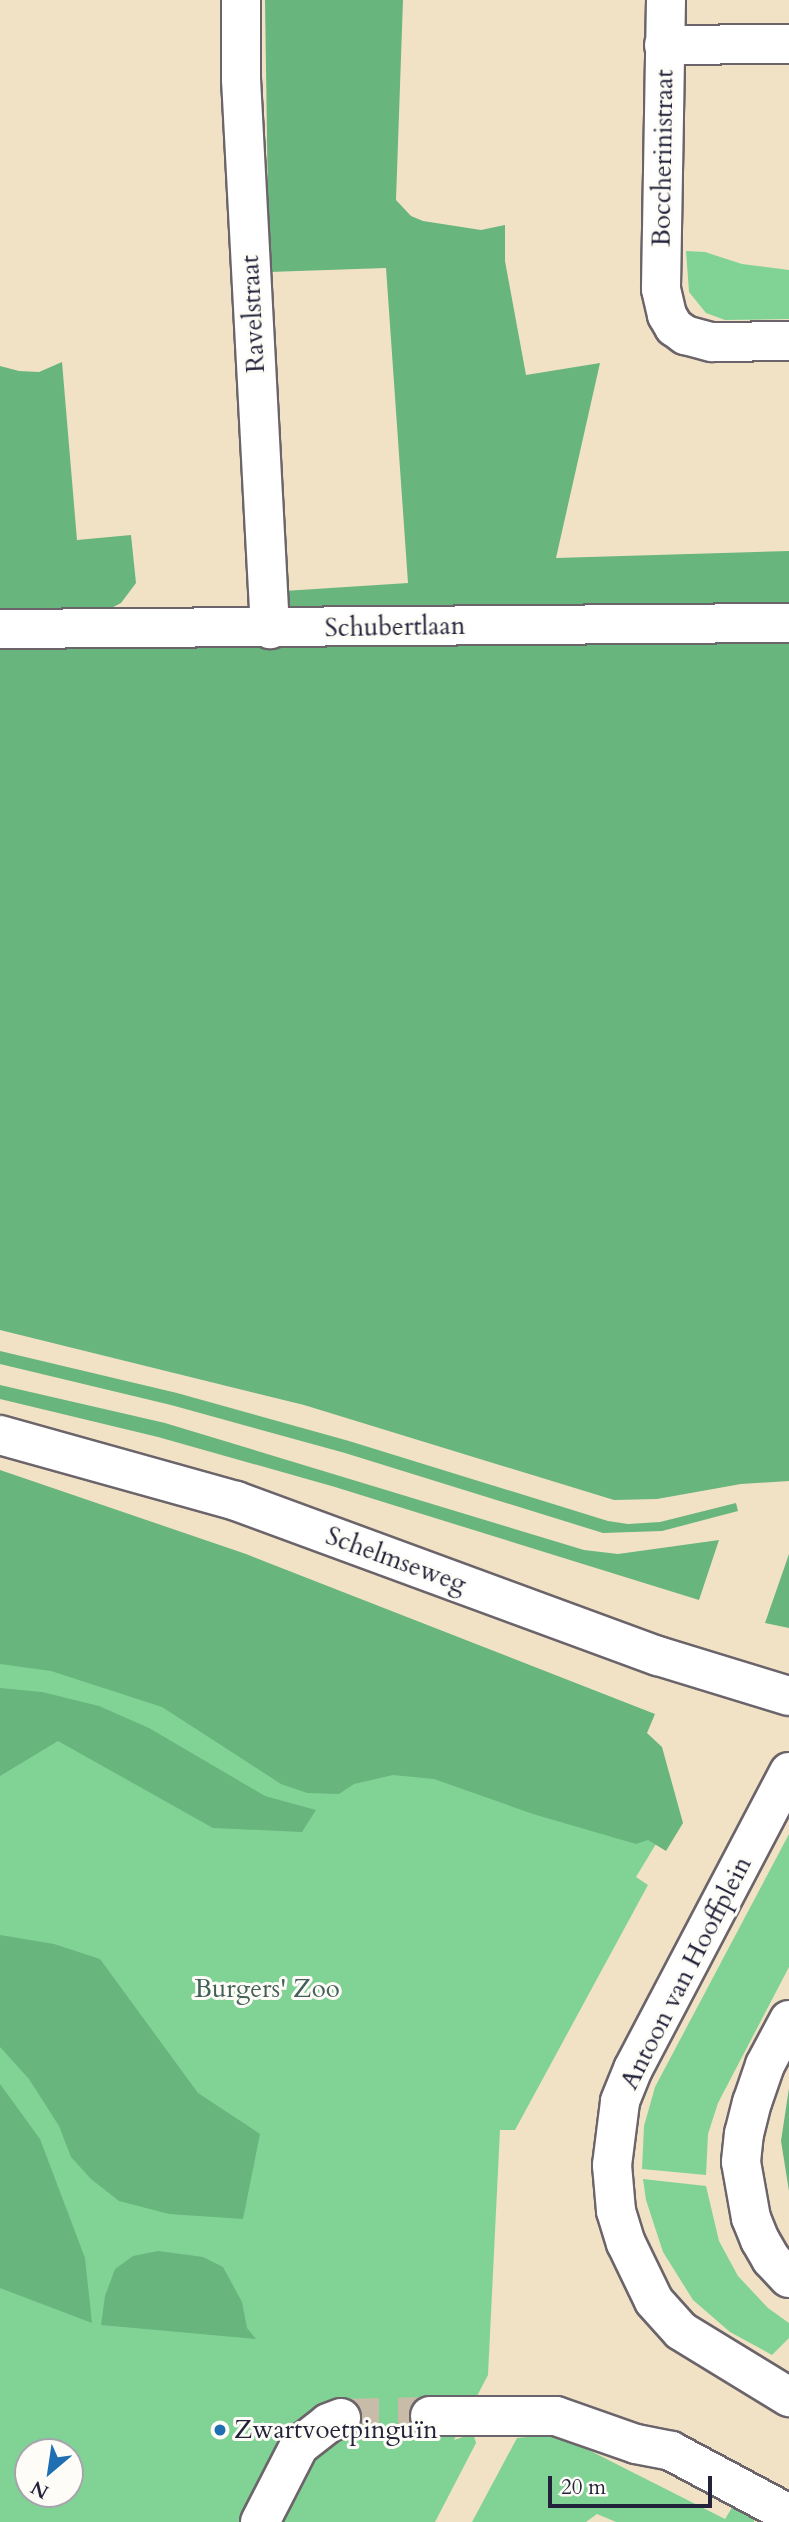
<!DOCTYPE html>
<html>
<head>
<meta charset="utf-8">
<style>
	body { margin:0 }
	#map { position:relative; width:789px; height:2522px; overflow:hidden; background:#f2e2c5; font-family:Cardo,serif }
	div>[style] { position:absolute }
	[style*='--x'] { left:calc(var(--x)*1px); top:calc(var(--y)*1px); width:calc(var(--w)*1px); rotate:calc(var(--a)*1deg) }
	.green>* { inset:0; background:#81d395 }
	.forest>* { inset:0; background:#68b57e }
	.minor-tunnel>* { height:38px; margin-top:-19px; transform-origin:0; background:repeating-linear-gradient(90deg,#c8bca9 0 38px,transparent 0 57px) }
	.roads { filter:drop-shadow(2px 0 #6b656b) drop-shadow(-2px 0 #6b656b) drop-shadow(0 2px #6b656b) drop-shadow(0 -2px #6b656b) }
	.minor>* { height:38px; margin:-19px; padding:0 19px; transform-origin:19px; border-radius:19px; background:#fff }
	.major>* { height:38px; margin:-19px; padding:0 19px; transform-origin:19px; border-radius:19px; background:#fff }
	.dots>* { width:19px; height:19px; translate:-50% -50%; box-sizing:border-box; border:4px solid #fdfcf7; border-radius:50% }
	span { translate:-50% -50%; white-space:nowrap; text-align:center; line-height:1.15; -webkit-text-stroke:6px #fdfcf7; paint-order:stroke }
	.street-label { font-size:26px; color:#22223b }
	.park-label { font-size:26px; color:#43605a }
	.poi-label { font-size:26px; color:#22223b }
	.left { translate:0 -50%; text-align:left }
	.north { position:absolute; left:14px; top:2438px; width:70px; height:70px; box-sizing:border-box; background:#fdfcf7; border:2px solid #a5a5ac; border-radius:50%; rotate:209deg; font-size:19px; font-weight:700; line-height:28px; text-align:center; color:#22223b }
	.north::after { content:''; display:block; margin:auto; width:24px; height:32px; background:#1f6fb2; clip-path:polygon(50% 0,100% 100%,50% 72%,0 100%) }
	.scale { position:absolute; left:548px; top:2476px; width:164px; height:32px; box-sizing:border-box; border:4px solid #22223b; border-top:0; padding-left:9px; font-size:21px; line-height:24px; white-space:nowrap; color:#22223b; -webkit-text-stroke:5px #fdfcf7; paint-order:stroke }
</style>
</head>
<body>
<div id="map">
	<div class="green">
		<div style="clip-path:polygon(686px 251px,705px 252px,742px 264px,789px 270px,789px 319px,725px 320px,706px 313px,689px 292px)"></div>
		<div style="clip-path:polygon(evenodd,0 1592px,659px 1839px,636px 1877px,648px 1885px,515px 2130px,500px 2130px,488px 2375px,454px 2440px,469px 2435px,474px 2436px,476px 2443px,435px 2522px,0 2522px,0 1592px,28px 2452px,70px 2452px,70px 2494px,28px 2494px,28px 2452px)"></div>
		<div style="clip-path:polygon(789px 1834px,789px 1967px,718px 2103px,708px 2134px,706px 2175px,642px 2169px,644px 2126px,655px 2087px)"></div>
		<div style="clip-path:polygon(643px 2179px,706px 2186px,719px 2241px,738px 2276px,768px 2308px,789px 2323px,789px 2338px,772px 2355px,730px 2332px,693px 2300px,663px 2252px,646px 2200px)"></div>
		<div style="clip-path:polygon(557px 2434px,725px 2519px,733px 2506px,755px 2519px,754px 2522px,616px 2522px,597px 2514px,586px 2522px,472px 2522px,517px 2438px)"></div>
	</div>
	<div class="forest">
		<div style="clip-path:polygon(265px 0,403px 0,396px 200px,411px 216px,423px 221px,481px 230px,505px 225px,505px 261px,526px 375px,600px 363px,556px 558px,789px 551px,789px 610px,286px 609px,284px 591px,408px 583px,386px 268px,269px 272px)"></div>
		<div style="clip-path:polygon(62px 362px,77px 540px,131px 535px,136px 583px,121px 603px,98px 615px,0 615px,0 366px,19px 371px,39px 372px)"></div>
		<div style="clip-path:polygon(789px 636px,789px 1481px,741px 1484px,657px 1499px,614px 1500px,304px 1405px,0 1330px,0 648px)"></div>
		<div style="clip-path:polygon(0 1351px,177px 1393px,349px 1441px,608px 1521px,628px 1524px,660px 1522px,736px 1503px,738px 1511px,662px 1531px,603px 1533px,345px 1453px,171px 1405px,0 1364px)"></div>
		<div style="clip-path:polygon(0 1385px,165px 1423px,584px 1550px,618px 1554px,719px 1540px,699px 1600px,335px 1487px,158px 1437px,0 1399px)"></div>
		<div style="clip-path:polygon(0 1470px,246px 1554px,655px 1714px,647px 1733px,662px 1747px,683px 1823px,666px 1851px,648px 1840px,636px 1844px,533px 1814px,434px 1779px,393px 1775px,354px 1784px,339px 1794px,307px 1793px,281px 1784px,162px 1707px,51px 1671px,0 1664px)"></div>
		<div style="clip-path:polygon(789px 1554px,789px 1628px,765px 1623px)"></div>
		<div style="clip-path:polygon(0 1688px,42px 1692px,99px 1706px,149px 1728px,265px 1796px,316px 1810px,302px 1832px,213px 1828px,58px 1741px,0 1776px)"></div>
		<div style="clip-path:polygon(0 1935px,54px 1944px,100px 1959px,198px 2093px,260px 2134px,243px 2219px,169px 2214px,119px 2201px,91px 2179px,71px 2157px,59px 2126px,29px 2079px,0 2047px)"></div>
		<div style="clip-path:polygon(0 2084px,40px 2139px,85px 2258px,92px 2323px,0 2288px)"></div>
		<div style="clip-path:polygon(789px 2088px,789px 2191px,781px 2141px)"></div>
		<div style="clip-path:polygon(158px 2251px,203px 2257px,223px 2267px,242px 2302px,247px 2328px,256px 2339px,101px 2325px,105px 2296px,115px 2269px,133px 2256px)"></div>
	</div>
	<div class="minor-tunnel">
		<div style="--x:341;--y:2418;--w:89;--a:-1.3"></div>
	</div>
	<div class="roads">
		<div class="minor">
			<div style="--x:241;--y:0;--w:79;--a:90"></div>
			<div style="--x:241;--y:79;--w:551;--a:86.98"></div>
			<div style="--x:666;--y:0;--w:289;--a:91"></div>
			<div style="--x:661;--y:289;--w:27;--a:77"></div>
			<div style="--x:667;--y:315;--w:14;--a:60"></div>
			<div style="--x:674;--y:327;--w:14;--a:36"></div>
			<div style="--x:685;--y:335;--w:28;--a:15"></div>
			<div style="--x:712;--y:342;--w:77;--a:-0.7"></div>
			<div style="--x:664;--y:45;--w:125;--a:-0.5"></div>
			<div style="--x:0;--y:629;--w:789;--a:-0.44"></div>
			<div style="--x:789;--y:1772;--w:335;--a:117.7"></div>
			<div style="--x:633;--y:2069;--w:35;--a:112"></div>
			<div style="--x:620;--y:2102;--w:64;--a:97.2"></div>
			<div style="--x:612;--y:2165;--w:46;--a:85"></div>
			<div style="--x:616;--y:2211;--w:34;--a:73"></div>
			<div style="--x:626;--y:2243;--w:64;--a:64.2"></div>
			<div style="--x:654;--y:2301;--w:40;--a:48"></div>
			<div style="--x:681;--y:2331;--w:127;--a:31.4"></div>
			<div style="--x:789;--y:2020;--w:51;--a:118.1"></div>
			<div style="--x:765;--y:2065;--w:39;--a:109"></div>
			<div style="--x:752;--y:2102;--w:32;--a:104"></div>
			<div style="--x:744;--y:2133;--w:29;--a:96"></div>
			<div style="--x:741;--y:2162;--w:57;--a:79.9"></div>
			<div style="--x:751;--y:2218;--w:24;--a:68"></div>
			<div style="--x:760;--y:2240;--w:22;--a:60"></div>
			<div style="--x:771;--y:2259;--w:26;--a:47"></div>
			<div style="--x:430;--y:2416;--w:126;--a:0"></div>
			<div style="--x:556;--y:2416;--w:85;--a:19.3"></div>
			<div style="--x:636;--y:2444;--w:36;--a:11"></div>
			<div style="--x:671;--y:2451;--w:134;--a:28.1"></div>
			<div style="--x:260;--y:2522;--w:85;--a:-62.8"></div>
			<div style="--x:299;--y:2446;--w:37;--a:-38"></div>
			<div style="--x:328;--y:2423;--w:14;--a:-21"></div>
		</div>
		<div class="major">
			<div style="--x:0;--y:1435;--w:245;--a:15.6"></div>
			<div style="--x:236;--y:1501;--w:450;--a:20.2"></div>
			<div style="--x:658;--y:1656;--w:137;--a:17"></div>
		</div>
	</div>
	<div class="dots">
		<div style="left:220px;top:2430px;background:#1f6fb2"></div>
	</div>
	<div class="street-label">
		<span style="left:663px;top:158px;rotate:-89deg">Boccherinistraat</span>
		<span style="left:253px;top:314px;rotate:-93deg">Ravelstraat</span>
		<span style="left:395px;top:627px;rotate:-1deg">Schubertlaan</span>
		<span style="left:396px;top:1560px;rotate:20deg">Schelmseweg</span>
		<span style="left:686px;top:1973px;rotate:-63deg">Antoon van Hooffplein</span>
	</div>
	<div class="park-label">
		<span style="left:267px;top:1989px">Burgers' Zoo</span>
	</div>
	<div class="poi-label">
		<span class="left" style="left:234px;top:2430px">Zwartvoetpinguïn</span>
	</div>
	<div class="north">N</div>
	<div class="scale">20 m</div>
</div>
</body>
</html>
